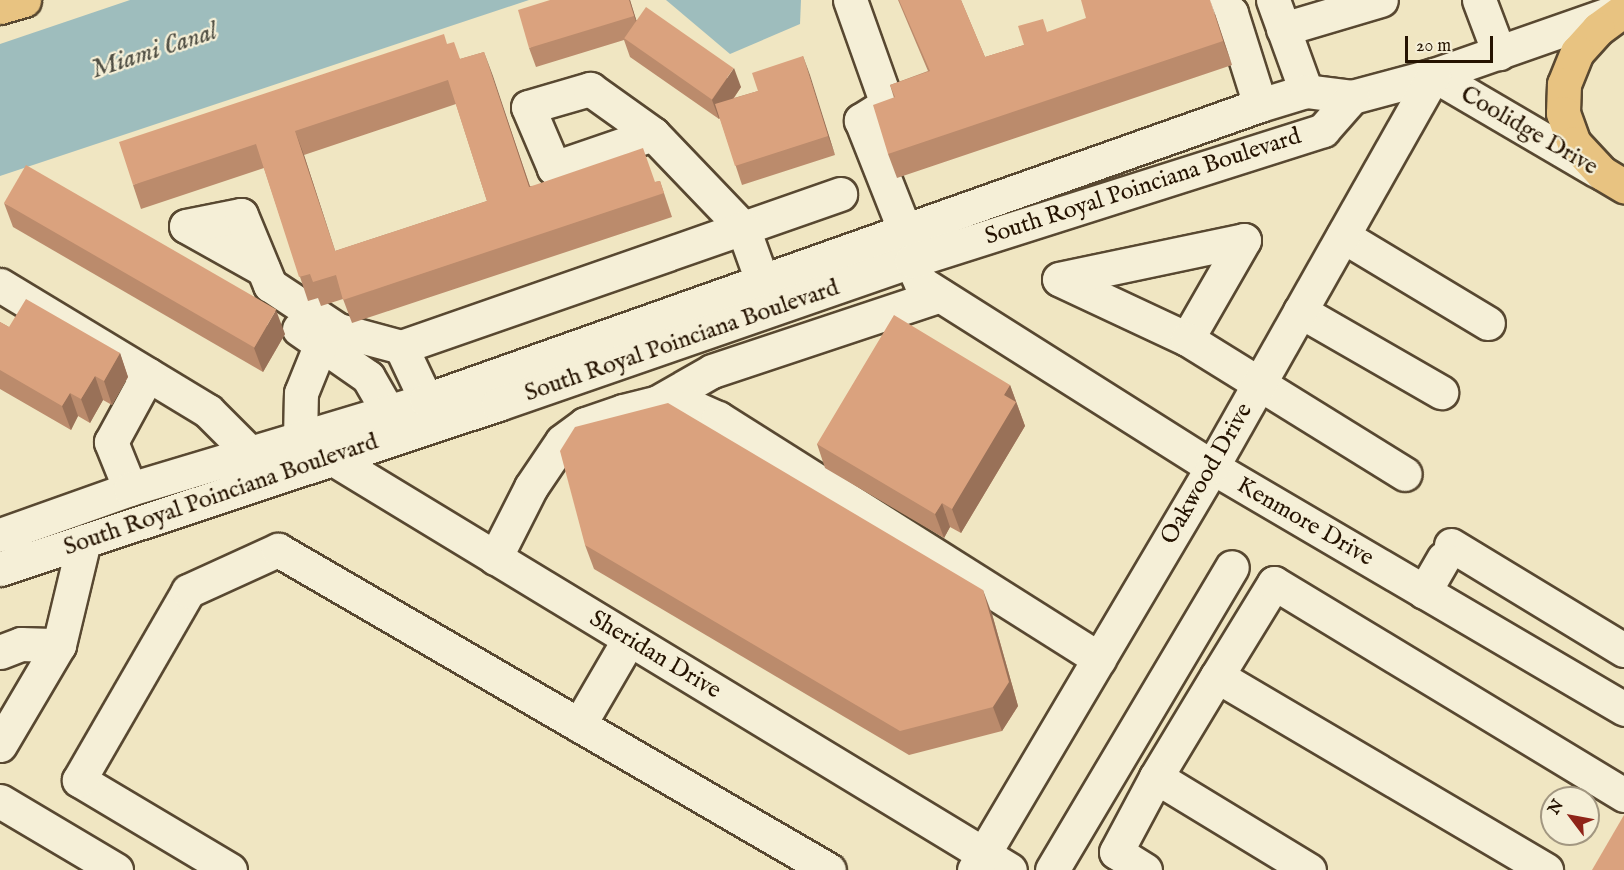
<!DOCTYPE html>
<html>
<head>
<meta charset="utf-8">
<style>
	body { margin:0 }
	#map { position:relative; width:1624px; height:870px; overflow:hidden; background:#f0e6c2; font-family:"IM FELL English",serif }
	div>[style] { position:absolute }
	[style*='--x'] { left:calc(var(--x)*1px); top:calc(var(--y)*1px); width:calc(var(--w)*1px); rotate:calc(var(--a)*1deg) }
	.water>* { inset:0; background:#9ebdbd }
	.roads { filter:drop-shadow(2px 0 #584831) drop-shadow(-2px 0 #584831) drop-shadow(0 2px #584831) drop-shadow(0 -2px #584831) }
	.minor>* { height:33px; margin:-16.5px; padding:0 16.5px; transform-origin:16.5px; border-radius:16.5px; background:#f5efd7 }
	.major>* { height:33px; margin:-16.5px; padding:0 16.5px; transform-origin:16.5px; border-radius:16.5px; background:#e8c381 }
	.highway>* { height:33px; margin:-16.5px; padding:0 16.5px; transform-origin:16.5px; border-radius:16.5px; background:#e8c381 }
	.wall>* { inset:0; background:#bb8b6c }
	.shaded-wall>* { inset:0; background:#997158 }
	.building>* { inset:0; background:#daa27e; transform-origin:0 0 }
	span { translate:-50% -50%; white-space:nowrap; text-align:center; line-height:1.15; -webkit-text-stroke:4.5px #f5efd7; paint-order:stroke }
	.street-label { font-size:24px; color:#251301 }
	.water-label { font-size:26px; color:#4f4e43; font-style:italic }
	.north { position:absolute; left:1540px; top:786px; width:60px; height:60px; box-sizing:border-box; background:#f5efd7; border:2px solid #a29781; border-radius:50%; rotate:302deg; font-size:16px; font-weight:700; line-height:24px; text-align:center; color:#251301 }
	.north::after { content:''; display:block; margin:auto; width:21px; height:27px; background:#8f2418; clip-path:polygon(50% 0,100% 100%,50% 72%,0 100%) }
	.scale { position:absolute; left:1405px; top:36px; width:88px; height:27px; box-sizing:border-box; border:3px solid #251301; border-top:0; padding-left:8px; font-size:18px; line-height:21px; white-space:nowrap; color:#251301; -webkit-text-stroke:4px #f5efd7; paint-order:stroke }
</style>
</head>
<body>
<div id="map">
	<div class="water">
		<div style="clip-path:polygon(130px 0,529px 0,0 176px,0 44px)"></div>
		<div style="clip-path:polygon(666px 0,801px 0,800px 24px,730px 54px)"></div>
	</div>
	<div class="roads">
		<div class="minor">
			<div style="--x:850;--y:0;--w:110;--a:70.4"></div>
			<div style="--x:887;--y:104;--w:31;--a:148"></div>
			<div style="--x:861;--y:120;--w:119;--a:68.4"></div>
			<div style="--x:1212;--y:0;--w:23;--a:34"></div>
			<div style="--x:1231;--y:13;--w:96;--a:72.5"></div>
			<div style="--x:1273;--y:0;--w:97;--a:70.1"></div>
			<div style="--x:1479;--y:0;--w:57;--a:69.3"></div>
			<div style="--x:1283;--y:29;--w:102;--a:-16.5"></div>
			<div style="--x:1434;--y:75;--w:188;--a:30.4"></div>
			<div style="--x:653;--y:134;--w:105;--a:161"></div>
			<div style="--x:554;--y:168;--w:66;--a:-113.1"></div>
			<div style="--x:528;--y:107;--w:65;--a:-16.2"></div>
			<div style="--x:590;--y:89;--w:77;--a:35.5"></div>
			<div style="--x:653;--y:134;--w:130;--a:46.2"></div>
			<div style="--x:743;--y:228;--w:103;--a:-19.3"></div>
			<div style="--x:1343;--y:236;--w:169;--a:31"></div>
			<div style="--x:911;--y:261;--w:24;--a:66"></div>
			<div style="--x:921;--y:283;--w:344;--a:32.3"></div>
			<div style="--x:1212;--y:467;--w:478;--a:30.4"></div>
			<div style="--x:263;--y:269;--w:88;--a:-150.8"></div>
			<div style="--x:186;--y:226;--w:56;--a:-11.3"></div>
			<div style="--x:241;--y:215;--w:76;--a:67.5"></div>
			<div style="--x:270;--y:285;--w:82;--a:33.5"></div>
			<div style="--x:338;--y:330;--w:65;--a:15.1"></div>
			<div style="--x:401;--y:347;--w:362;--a:-19.2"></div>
			<div style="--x:743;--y:228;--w:53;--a:70.2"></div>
			<div style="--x:0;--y:285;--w:243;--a:31.2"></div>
			<div style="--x:208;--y:411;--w:58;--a:45"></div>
			<div style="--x:1300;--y:311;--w:163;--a:29.9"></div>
			<div style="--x:299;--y:329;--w:84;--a:34.8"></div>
			<div style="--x:368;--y:377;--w:39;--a:60"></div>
			<div style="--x:1187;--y:339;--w:141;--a:-154.9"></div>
			<div style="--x:1059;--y:279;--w:189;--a:-11.9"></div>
			<div style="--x:1244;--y:240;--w:114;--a:119.9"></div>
			<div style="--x:1187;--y:339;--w:256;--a:31.8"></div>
			<div style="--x:401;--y:347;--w:59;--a:64.7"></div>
			<div style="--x:656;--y:403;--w:64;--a:-29.7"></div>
			<div style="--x:712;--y:371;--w:240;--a:-18.4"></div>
			<div style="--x:300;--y:439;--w:46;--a:-88.8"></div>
			<div style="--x:301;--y:393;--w:56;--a:-68"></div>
			<div style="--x:320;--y:451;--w:807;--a:31.27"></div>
			<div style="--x:130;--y:489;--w:51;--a:-112"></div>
			<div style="--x:111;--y:442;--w:77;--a:-61.4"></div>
			<div style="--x:0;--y:535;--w:138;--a:-19.5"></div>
			<div style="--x:130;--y:489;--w:309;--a:-16.7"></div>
			<div style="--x:426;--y:400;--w:885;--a:-19.48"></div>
			<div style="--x:1260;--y:105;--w:48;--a:-16.9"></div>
			<div style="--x:1306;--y:91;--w:46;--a:7.4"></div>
			<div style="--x:1352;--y:97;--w:85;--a:-15"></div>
			<div style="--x:1434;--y:75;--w:199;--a:-19.3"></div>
			<div style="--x:1451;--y:545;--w:202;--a:31.3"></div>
			<div style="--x:495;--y:558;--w:80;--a:-63.1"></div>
			<div style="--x:531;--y:487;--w:55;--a:-56"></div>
			<div style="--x:562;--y:441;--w:29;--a:-36"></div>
			<div style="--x:585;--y:424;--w:40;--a:-18.9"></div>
			<div style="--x:623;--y:411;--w:34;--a:-14"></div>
			<div style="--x:656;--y:403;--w:35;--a:5"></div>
			<div style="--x:691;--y:406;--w:30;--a:24"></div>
			<div style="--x:718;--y:418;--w:451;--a:32.3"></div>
			<div style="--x:0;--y:569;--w:525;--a:-18.33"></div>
			<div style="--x:498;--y:404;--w:437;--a:-19.1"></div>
			<div style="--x:911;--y:261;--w:432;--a:-17.6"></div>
			<div style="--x:1323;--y:130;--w:44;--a:-48.7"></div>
			<div style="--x:1424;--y:592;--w:39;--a:-60"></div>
			<div style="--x:0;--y:652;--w:22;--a:-21"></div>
			<div style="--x:21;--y:644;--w:38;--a:2"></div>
			<div style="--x:1217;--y:676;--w:109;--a:-58.5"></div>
			<div style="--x:1274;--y:583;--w:409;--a:31.2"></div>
			<div style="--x:579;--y:725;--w:99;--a:-59.8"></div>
			<div style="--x:0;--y:745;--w:116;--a:-59.5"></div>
			<div style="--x:59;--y:645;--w:107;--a:-76.5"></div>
			<div style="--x:1156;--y:777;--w:118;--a:-58.9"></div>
			<div style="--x:1217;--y:676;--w:382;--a:30.5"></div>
			<div style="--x:0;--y:801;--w:135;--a:30.7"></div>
			<div style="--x:230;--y:870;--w:176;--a:-149.2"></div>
			<div style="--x:79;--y:780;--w:218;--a:-60"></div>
			<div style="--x:188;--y:591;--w:99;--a:-24.5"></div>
			<div style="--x:278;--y:550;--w:637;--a:30.15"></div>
			<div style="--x:974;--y:870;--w:468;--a:-59.4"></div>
			<div style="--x:1212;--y:467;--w:450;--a:-60.5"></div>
			<div style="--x:1052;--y:870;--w:352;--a:-59.3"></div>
			<div style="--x:1145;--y:870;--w:34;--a:-148"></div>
			<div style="--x:1116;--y:852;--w:85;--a:-61.9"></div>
			<div style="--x:1156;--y:777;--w:179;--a:31.3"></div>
		</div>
		<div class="major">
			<div style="--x:1624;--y:10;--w:32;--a:144"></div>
			<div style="--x:1598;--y:29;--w:31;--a:132"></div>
			<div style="--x:1577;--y:52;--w:35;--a:112"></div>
			<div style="--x:1564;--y:84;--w:29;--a:92"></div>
			<div style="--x:1563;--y:113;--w:32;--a:70"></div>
			<div style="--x:1574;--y:143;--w:41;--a:47"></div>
			<div style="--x:1602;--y:173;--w:26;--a:31"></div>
		</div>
		<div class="highway">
			<div style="--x:0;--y:7;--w:25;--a:-16"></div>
		</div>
	</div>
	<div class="wall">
		<div style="clip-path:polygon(630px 0,636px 20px,741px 87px,734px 98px,758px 91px,803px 56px,835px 155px,742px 185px,720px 118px,719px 119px,630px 57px,624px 40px,536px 67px,529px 48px)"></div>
		<div style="clip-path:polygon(898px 0,961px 0,985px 57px,1024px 45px,1047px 32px,1215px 14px,1232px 65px,897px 178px,888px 154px,894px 98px,890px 85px,928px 71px)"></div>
		<div style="clip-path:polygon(evenodd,447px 44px,460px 59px,484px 52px,530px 186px,655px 182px,660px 181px,672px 217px,352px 323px,343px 299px,321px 306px,318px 298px,308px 301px,264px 168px,141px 209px,133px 185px,447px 44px,456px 104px,487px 201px,335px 251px,304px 155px,456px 104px)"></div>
		<div style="clip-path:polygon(4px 203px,285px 334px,263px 372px,13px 227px)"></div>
		<div style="clip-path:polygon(0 322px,9px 327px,120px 353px,128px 377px,112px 405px,103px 400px,90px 423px,78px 416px,71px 430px,0 389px)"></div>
		<div style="clip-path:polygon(1010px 385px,1025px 426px,961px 533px,950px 527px,944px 538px,825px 468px,817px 444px)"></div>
		<div style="clip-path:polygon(585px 545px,992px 614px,1018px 706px,1002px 731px,909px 755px,594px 569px)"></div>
	</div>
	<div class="shaded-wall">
		<div style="clip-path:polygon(629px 0,630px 0,641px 35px,634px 16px)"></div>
		<div style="clip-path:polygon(1210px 0,1215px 14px,1232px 65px,1223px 41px)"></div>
		<div style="clip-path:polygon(484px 52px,493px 76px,538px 211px,529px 187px)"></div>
		<div style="clip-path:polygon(803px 56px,810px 75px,835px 155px,828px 136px)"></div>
		<div style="clip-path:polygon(734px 68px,741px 87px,719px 119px,712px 100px)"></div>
		<div style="clip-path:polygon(295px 131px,304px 155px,343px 275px)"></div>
		<div style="clip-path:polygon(276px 310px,285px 334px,263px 372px,254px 348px)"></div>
		<div style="clip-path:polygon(120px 353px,128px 377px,112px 405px,104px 381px)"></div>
		<div style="clip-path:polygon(95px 376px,103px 400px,90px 423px,81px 399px)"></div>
		<div style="clip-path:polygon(1010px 385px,1025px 426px,961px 533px,952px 509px,1004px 395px)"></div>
		<div style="clip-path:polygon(70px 393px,78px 416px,71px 430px,62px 406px)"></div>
		<div style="clip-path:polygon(942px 503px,950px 527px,944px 538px,935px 514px)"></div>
		<div style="clip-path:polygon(983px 590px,992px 614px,1018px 706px,1002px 731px,993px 707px)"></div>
	</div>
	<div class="building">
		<div style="clip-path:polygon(550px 0,629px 0,634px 16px,529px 48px,518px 10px)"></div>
		<div style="clip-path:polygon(899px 0,961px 0,985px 57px,1024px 45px,1018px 26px,1043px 19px,1047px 32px,1086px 18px,1081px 0,1210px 0,1223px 41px,888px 154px,873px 105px,895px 97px,890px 85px,930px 71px)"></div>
		<div style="left:646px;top:7px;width:107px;height:38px;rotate:35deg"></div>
		<div style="clip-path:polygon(evenodd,444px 34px,447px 44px,454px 42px,460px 59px,484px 52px,529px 187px,643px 148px,655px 182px,660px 181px,664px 193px,343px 300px,336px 275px,313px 282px,310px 274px,299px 277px,256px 144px,133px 185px,119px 142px,444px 34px,448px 80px,487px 201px,335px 251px,295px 131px,448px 80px)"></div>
		<div style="clip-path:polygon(803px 56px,828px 136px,735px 166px,715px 104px,758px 91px,752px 73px)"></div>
		<div style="left:26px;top:165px;width:289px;height:44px;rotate:30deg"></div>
		<div style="clip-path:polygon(26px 299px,120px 353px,104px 381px,95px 376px,81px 399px,70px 393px,62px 406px,0 370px,0 322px,9px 327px)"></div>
		<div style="clip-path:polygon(894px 315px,1010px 385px,1004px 395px,1016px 402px,952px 509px,942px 503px,935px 514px,817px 444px)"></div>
		<div style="clip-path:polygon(668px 403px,983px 590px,1009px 682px,993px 707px,900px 731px,585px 545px,560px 451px,575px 427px)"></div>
		<div style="clip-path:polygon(1624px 815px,1624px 870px,1592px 870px)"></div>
	</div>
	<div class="street-label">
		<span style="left:1529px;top:131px;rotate:30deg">Coolidge Drive</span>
		<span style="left:1143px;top:187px;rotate:-18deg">South Royal Poinciana Boulevard</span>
		<span style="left:682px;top:341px;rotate:-19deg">South Royal Poinciana Boulevard</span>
		<span style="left:1207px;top:474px;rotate:-60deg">Oakwood Drive</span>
		<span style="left:221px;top:495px;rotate:-19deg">South Royal Poinciana Boulevard</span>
		<span style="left:1305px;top:522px;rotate:30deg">Kenmore Drive</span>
		<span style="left:655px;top:655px;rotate:31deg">Sheridan Drive</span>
	</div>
	<div class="water-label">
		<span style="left:154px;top:51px;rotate:-18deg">Miami Canal</span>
	</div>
	<div class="north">N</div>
	<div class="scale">20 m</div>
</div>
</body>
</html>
